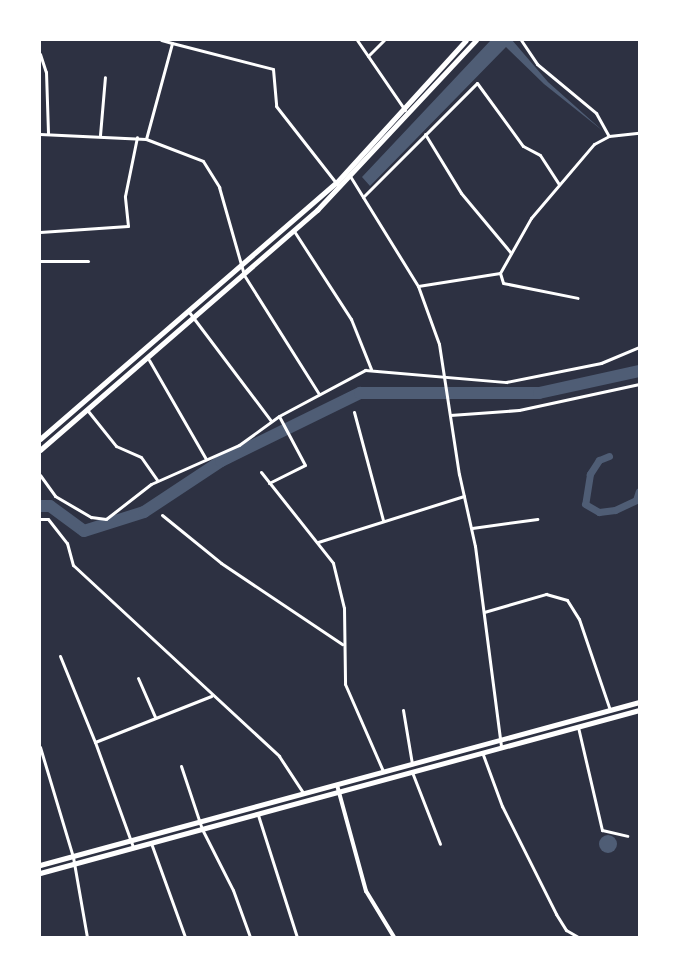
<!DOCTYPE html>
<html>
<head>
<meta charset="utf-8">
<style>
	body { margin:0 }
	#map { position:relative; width:679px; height:977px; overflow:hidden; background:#2d3142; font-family:"Noto Serif",serif }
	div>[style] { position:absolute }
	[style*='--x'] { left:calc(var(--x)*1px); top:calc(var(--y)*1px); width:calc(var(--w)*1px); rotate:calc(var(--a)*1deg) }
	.water>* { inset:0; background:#4f5d75 }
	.round { border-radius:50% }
	.canal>* { height:7px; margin:-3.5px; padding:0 3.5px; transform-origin:3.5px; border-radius:3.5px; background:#4f5d75 }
	.river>* { height:12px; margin:-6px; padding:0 6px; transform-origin:6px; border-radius:6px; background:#4f5d75 }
	.minor>* { height:3px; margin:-1.5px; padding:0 1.5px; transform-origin:1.5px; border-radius:1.5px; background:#fff }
	.tertiary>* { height:4px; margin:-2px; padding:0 2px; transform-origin:2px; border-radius:2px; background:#fff }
	.primary>* { height:5px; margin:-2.5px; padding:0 2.5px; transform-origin:2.5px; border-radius:2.5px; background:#fff }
	.trunk>* { height:5px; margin:-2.5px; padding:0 2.5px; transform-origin:2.5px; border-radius:2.5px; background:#fff }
	span { translate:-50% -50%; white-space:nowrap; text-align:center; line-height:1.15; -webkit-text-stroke:5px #fff; paint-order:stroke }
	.frame { position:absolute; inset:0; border:41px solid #fff; pointer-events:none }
</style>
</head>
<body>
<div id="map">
	<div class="water">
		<div style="clip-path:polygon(491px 40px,512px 40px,548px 82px,603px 131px,544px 84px,506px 47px,370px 186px,362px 177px)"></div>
		<div class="round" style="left:599px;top:835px;width:18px;height:18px"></div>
	</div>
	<div class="canal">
		<div style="--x:609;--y:456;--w:11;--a:158"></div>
		<div style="--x:599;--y:460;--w:17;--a:123"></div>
		<div style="--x:590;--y:474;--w:30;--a:99"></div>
		<div style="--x:585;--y:504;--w:16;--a:30"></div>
		<div style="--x:599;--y:512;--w:16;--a:-7"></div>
		<div style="--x:615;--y:510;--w:23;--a:-25"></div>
		<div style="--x:636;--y:500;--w:9;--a:-72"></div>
	</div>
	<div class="river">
		<div style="--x:40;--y:506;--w:10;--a:0"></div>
		<div style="--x:50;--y:506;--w:42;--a:36.3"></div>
		<div style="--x:84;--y:531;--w:63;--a:-17.6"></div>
		<div style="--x:144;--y:512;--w:92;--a:-33.5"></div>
		<div style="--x:221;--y:461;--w:155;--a:-26.1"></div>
		<div style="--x:360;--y:393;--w:179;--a:0"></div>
		<div style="--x:539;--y:393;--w:102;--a:-12.4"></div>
	</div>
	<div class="minor">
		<div style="--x:357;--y:40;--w:85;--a:55.6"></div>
		<div style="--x:521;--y:40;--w:29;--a:56"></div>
		<div style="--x:537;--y:64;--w:77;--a:39.7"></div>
		<div style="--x:596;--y:113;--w:26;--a:61"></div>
		<div style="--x:172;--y:43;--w:104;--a:14.4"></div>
		<div style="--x:273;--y:69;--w:37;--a:85"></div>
		<div style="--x:276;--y:106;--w:99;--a:52"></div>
		<div style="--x:40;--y:54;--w:19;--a:72"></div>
		<div style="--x:46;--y:72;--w:61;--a:88.1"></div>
		<div style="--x:368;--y:56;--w:23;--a:-45"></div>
		<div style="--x:40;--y:134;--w:106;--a:2.7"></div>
		<div style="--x:146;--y:139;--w:61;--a:21.1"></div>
		<div style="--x:203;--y:161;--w:31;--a:58"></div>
		<div style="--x:219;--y:187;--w:91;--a:74.1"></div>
		<div style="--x:244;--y:275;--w:141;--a:57.8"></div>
		<div style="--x:425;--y:134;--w:69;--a:58.6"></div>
		<div style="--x:461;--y:193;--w:78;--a:50.2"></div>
		<div style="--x:100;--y:135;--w:58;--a:-85.1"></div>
		<div style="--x:146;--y:139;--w:99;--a:-74.8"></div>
		<div style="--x:172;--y:43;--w:11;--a:-165"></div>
		<div style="--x:350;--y:176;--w:129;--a:58.3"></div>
		<div style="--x:418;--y:286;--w:62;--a:70.1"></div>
		<div style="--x:439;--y:344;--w:132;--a:81.3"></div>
		<div style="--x:459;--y:474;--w:74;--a:77.5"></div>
		<div style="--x:475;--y:546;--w:203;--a:82.6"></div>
		<div style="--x:363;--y:197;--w:161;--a:-45"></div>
		<div style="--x:477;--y:83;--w:78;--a:53.9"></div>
		<div style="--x:523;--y:146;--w:19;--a:28"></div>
		<div style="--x:540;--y:155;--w:35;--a:57"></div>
		<div style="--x:294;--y:231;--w:105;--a:57.1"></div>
		<div style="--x:351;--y:319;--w:54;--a:68.2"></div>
		<div style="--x:40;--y:232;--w:88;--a:-3.9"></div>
		<div style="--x:128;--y:226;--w:30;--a:-96"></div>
		<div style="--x:125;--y:196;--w:60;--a:-78.5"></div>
		<div style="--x:40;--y:261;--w:48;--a:0"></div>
		<div style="--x:500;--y:273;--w:10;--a:73"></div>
		<div style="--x:503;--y:283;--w:76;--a:11.3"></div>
		<div style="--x:418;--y:286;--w:83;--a:-9"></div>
		<div style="--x:500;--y:273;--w:63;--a:-60.6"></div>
		<div style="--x:531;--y:218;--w:97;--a:-49.6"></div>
		<div style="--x:594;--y:144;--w:17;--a:-28"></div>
		<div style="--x:609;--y:136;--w:30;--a:-6"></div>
		<div style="--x:189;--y:312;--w:136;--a:53"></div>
		<div style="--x:149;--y:360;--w:114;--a:60.1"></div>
		<div style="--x:88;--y:411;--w:45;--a:51.3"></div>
		<div style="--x:116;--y:446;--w:27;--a:24"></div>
		<div style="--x:141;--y:457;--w:28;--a:55"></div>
		<div style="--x:354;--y:412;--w:112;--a:75"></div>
		<div style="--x:450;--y:415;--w:69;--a:-4.1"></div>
		<div style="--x:519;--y:410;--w:123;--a:-12.2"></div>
		<div style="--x:261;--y:472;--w:116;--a:51.6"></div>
		<div style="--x:333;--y:563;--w:46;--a:76.3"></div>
		<div style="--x:344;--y:608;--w:76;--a:89.2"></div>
		<div style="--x:345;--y:684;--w:95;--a:66.4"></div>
		<div style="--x:40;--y:475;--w:26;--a:54"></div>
		<div style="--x:55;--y:496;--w:42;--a:30.3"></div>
		<div style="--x:91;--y:517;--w:15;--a:8"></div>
		<div style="--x:106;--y:519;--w:57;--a:-37.9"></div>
		<div style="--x:151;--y:484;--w:96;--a:-23.9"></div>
		<div style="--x:239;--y:445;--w:49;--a:-35.9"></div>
		<div style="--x:279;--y:416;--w:98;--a:-28.1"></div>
		<div style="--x:365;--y:370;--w:142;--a:4.9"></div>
		<div style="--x:506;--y:382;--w:97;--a:-11.3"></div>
		<div style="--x:601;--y:363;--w:41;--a:-22.8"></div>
		<div style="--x:269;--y:483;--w:40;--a:-26.6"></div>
		<div style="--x:305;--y:465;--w:55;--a:-118"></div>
		<div style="--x:162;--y:515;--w:76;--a:39.1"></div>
		<div style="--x:221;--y:563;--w:146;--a:33.8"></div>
		<div style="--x:40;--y:519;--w:8;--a:0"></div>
		<div style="--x:48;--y:519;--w:31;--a:52"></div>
		<div style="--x:67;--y:543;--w:23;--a:75"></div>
		<div style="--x:73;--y:565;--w:281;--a:42.8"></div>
		<div style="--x:279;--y:756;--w:45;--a:56.7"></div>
		<div style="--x:472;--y:528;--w:66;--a:-7.9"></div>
		<div style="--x:318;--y:542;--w:153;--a:-17.5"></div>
		<div style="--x:484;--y:612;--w:65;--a:-16.2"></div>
		<div style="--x:546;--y:594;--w:22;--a:16"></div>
		<div style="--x:567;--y:600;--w:22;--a:58"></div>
		<div style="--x:579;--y:619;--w:96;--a:71.2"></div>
		<div style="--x:60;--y:656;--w:93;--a:67.9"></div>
		<div style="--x:95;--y:742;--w:125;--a:-21.6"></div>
		<div style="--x:138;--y:678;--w:43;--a:66.4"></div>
		<div style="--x:403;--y:710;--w:55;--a:80.5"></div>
		<div style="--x:578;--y:727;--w:106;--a:76.9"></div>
		<div style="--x:602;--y:830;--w:26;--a:13"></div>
		<div style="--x:95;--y:742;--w:112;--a:70.1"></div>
		<div style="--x:40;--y:747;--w:115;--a:73.3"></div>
		<div style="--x:73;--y:857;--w:81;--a:80.1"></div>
		<div style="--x:482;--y:752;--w:58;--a:69.7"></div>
		<div style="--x:502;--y:806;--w:121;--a:63.4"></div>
		<div style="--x:556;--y:914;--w:19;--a:58"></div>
		<div style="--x:566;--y:930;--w:14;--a:30"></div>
		<div style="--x:181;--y:766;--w:66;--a:71.6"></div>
		<div style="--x:202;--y:829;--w:68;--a:63.1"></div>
		<div style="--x:233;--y:890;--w:50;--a:70.1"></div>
		<div style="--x:412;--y:772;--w:77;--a:68.7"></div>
		<div style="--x:258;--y:815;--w:128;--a:72.3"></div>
		<div style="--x:151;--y:843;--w:100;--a:70.1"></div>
	</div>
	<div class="tertiary">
		<div style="--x:337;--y:785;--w:110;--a:74.7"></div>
		<div style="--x:366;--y:891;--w:54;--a:58.7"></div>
	</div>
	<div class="primary">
		<div style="--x:40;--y:865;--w:621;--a:-15.22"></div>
		<div style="--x:40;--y:873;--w:621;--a:-15.22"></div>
	</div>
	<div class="trunk">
		<div style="--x:40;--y:439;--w:391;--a:-40.9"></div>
		<div style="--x:336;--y:183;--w:193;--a:-47.7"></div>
		<div style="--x:40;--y:450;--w:367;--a:-40.9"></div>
		<div style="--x:317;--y:210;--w:233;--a:-46.9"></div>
	</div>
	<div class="frame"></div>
</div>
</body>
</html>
